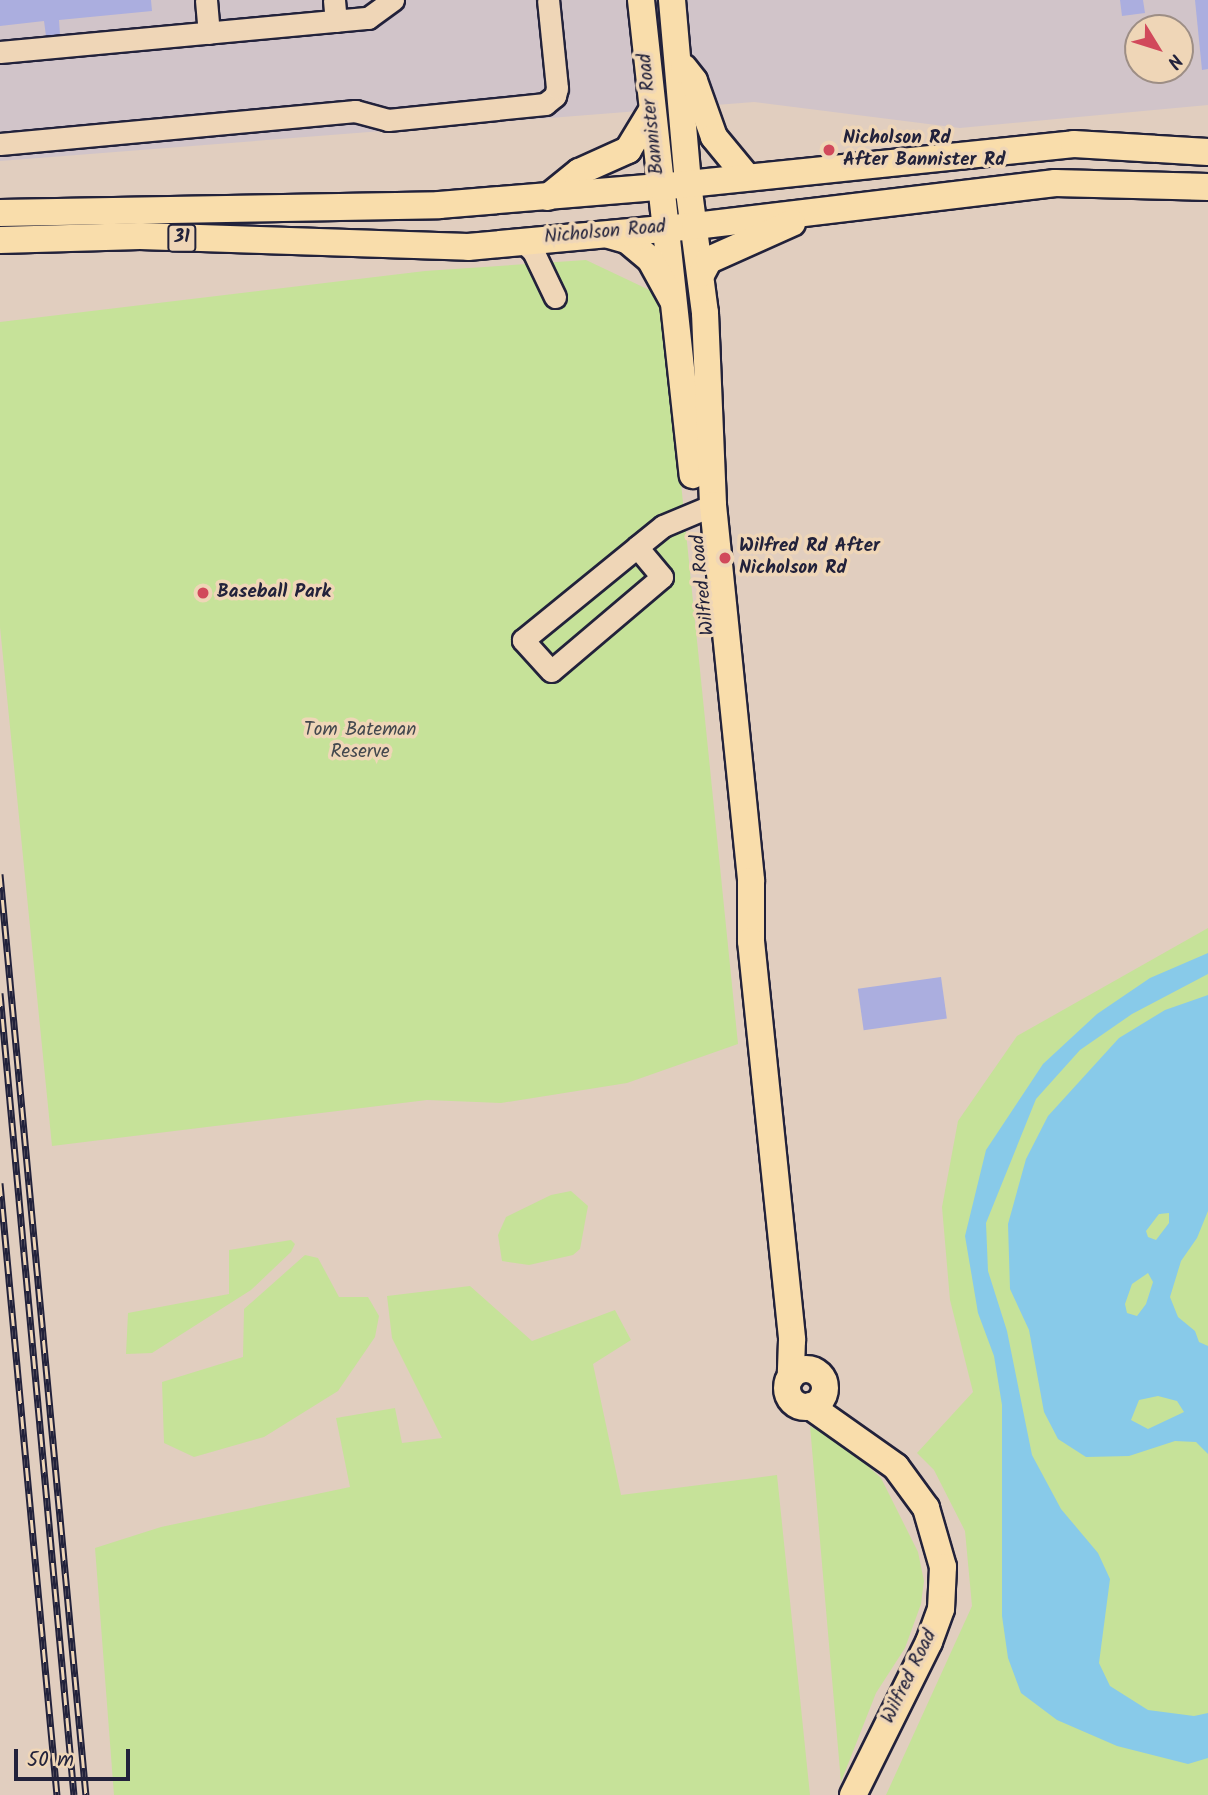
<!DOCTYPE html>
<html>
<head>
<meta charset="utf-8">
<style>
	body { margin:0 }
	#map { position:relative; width:1208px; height:1795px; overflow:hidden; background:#e1cebf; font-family:Kalam,sans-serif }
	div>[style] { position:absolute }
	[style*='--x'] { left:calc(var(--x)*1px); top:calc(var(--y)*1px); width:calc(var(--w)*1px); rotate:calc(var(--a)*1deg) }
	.built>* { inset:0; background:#d1c4c9 }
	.green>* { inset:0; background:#c6e299 }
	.water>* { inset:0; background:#88cae9 }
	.building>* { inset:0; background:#abaedf; transform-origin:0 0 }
	.roads { filter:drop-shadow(2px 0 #22223b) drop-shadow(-2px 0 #22223b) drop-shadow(0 2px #22223b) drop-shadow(0 -2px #22223b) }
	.minor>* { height:21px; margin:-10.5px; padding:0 10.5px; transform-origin:10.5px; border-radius:10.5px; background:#efd6b7 }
	.major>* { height:26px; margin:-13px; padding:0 13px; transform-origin:13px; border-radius:13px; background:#f9ddab }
	.major>.ring { margin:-13px; padding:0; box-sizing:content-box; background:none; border:26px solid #f9ddab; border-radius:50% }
	.rail>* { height:7px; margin-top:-3.5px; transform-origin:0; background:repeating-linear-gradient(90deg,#efd6b7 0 13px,#22223b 0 26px); box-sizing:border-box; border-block:2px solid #22223b }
	.dots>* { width:19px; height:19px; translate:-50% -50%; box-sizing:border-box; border:4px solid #efd6b7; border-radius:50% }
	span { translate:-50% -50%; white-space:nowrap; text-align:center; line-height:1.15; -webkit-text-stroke:7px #efd6b7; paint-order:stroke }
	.shield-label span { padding:2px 5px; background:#efd6b7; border:2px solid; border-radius:5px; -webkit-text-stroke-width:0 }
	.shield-label { font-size:18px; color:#22223b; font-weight:700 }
	.street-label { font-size:19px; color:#22223b }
	.poi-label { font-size:19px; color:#22223b; font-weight:700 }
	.left { translate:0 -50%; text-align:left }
	.park-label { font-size:19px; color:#43484e }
	.north { position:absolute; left:1124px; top:14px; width:70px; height:70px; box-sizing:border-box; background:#efd6b7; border:2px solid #9d8e85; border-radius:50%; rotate:128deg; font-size:19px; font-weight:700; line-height:28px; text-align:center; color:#22223b }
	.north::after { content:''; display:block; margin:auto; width:24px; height:32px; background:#d1495b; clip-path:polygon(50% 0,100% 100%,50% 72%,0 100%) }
	.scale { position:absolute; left:14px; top:1749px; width:116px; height:32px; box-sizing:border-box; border:4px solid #22223b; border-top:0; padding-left:9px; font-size:21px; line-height:24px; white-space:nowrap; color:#22223b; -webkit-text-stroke:5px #efd6b7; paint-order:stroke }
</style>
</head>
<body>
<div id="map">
	<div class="built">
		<div style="clip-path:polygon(evenodd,0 0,1208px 0,1208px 105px,960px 128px,754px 102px,0 161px,0 0,1138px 28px,1180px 28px,1180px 70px,1138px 70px,1138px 28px)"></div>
	</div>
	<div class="green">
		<div style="clip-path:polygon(586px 260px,662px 296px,738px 1044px,627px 1083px,501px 1103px,427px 1100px,52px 1146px,0 627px,0 322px,425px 271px)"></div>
		<div style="clip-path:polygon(1208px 928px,1208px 1795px,886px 1795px,972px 1606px,965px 1531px,934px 1470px,917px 1453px,973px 1392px,950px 1300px,942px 1207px,958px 1121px,1017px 1036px)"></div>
		<div style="clip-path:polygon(571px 1191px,588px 1206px,580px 1249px,573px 1255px,529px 1265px,502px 1261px,498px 1235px,506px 1217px,551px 1195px)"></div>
		<div style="clip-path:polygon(291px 1240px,295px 1244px,291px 1252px,251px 1290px,152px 1353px,126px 1354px,128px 1313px,229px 1294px,229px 1250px)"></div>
		<div style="clip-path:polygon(305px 1255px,318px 1258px,339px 1297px,368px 1297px,379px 1316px,375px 1337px,338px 1391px,264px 1437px,194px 1457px,164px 1443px,162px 1382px,243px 1357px,244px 1309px)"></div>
		<div style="clip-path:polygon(470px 1286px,532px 1341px,615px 1310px,631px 1340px,593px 1364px,621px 1495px,777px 1475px,810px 1795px,114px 1795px,95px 1548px,161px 1527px,350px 1487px,336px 1418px,395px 1408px,402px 1443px,442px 1438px,392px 1338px,387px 1296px)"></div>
		<div style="clip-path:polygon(810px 1426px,849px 1449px,881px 1478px,918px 1552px,924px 1581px,921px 1604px,905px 1648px,876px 1693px,841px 1782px)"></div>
	</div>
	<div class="water">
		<div style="clip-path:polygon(1208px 953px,1208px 974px,1132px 1014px,1080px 1050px,1036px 1099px,986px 1223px,988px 1271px,1007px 1331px,1032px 1455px,1061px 1509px,1098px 1553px,1110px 1579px,1099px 1663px,1110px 1686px,1148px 1710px,1194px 1716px,1208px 1713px,1208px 1758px,1188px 1764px,1117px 1746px,1057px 1720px,1021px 1693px,1008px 1658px,1002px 1616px,1002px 1405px,994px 1356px,978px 1313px,965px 1236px,986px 1150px,1043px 1064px,1097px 1014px,1150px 978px)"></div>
		<div style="clip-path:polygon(evenodd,1208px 995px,1208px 1211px,1197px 1238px,1181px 1261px,1170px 1297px,1178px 1317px,1195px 1331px,1199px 1342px,1208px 1346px,1208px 1454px,1196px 1442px,1175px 1441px,1129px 1456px,1086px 1457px,1058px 1439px,1044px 1412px,1029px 1330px,1010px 1289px,1008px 1224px,1026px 1159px,1048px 1116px,1119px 1038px,1165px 1010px,1208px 995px,1169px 1213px,1169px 1223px,1156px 1240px,1148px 1237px,1146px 1231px,1159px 1214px,1169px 1213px,1208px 995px,1148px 1273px,1153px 1282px,1146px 1304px,1137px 1316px,1127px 1313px,1125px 1304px,1132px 1284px,1148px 1273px,1208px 995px,1158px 1396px,1177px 1401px,1184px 1412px,1148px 1429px,1131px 1420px,1139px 1400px,1158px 1396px)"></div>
	</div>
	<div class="building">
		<div style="clip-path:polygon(0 0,151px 0,152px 11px,59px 20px,60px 35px,46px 36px,44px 21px,0 26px)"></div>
		<div style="clip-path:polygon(1120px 0,1143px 0,1145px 13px,1122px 16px)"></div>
		<div style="clip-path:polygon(1195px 0,1208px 0,1208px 69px,1202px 70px)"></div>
		<div style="left:941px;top:977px;width:42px;height:84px;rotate:82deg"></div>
	</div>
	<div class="roads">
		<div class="minor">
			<div style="--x:206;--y:0;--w:33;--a:85"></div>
			<div style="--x:334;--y:0;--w:21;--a:85"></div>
			<div style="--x:0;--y:52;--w:370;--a:-5.3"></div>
			<div style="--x:368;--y:18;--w:31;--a:-36"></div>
			<div style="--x:0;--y:144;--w:357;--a:-5.3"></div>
			<div style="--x:355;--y:111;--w:34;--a:15"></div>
			<div style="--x:388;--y:120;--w:158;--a:-5.8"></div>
			<div style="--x:545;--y:104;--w:13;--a:-39"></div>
			<div style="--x:555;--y:96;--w:8;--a:-76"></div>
			<div style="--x:557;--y:88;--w:88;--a:-95.8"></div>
			<div style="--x:521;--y:240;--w:16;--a:43"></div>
			<div style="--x:533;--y:251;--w:51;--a:64.4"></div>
			<div style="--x:637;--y:547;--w:39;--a:50"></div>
			<div style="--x:662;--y:577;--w:145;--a:139.7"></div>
			<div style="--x:551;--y:671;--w:42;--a:-132.1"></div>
			<div style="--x:523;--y:640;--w:147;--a:-39.2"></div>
			<div style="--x:637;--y:547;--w:33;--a:-39"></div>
			<div style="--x:663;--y:526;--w:54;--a:-22.8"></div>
		</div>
		<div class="major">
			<div style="--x:641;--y:0;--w:478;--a:83.8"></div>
			<div style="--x:672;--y:0;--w:185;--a:85"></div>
			<div style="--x:688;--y:184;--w:130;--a:82.5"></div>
			<div style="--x:705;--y:313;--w:192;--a:87.6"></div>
			<div style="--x:713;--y:505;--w:378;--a:84.2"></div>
			<div style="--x:751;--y:881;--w:60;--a:90"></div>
			<div style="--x:751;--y:941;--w:401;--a:84.1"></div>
			<div style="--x:792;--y:1340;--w:37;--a:92"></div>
			<div style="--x:684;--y:68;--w:16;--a:52"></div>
			<div style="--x:694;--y:81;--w:59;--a:70.3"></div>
			<div style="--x:714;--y:137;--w:52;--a:50.5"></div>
			<div style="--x:548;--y:197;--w:40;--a:-39"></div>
			<div style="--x:579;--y:172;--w:54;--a:-24.2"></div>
			<div style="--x:628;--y:150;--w:44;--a:-58.8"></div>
			<div style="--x:0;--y:213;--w:439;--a:-1"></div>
			<div style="--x:439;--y:205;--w:221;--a:-4.7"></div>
			<div style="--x:659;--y:187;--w:417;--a:-5.9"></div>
			<div style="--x:1074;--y:144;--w:134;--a:3.4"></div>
			<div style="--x:609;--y:235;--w:19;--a:16"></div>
			<div style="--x:627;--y:240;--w:30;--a:40"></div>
			<div style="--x:650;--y:259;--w:46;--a:61.2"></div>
			<div style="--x:0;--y:240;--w:140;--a:-1.6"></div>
			<div style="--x:140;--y:236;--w:328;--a:1.9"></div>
			<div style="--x:468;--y:247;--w:228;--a:-5.3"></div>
			<div style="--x:695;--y:226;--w:363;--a:-6.8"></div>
			<div style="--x:1055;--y:183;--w:153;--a:1.5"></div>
			<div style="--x:702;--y:273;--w:15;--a:-62"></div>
			<div style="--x:709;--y:260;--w:91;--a:-24"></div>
			<div class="ring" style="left:787px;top:1369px;width:12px;height:12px"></div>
			<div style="--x:810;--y:1406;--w:105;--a:35.3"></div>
			<div style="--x:896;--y:1467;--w:51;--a:53.8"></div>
			<div style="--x:926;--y:1508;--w:61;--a:73.9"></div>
			<div style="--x:943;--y:1567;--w:42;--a:92.7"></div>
			<div style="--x:941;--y:1609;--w:35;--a:110"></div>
			<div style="--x:929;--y:1642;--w:171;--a:116.4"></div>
		</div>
	</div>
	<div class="rail">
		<div style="--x:0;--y:874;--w:925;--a:84.67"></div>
		<div style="--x:0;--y:993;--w:805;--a:84.73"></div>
		<div style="--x:0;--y:1183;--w:615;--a:84.68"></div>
	</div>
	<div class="dots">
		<div style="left:829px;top:150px;background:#d1495b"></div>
		<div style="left:725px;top:558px;background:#d1495b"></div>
		<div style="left:203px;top:593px;background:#d1495b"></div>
	</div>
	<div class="shield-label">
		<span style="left:182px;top:238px">31</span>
	</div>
	<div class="street-label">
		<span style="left:652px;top:114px;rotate:-96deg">Bannister Road</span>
		<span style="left:605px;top:233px;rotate:-5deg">Nicholson Road</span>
		<span style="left:704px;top:585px;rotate:-96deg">Wilfred Road</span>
		<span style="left:910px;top:1677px;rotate:-64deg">Wilfred Road</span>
	</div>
	<div class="poi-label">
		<span class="left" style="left:843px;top:150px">Nicholson Rd<br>After Bannister Rd</span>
		<span class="left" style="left:739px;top:558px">Wilfred Rd After<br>Nicholson Rd</span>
		<span class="left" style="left:217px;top:593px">Baseball Park</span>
	</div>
	<div class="park-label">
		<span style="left:360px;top:742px">Tom Bateman<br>Reserve</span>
	</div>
	<div class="north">N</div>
	<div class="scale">50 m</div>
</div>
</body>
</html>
